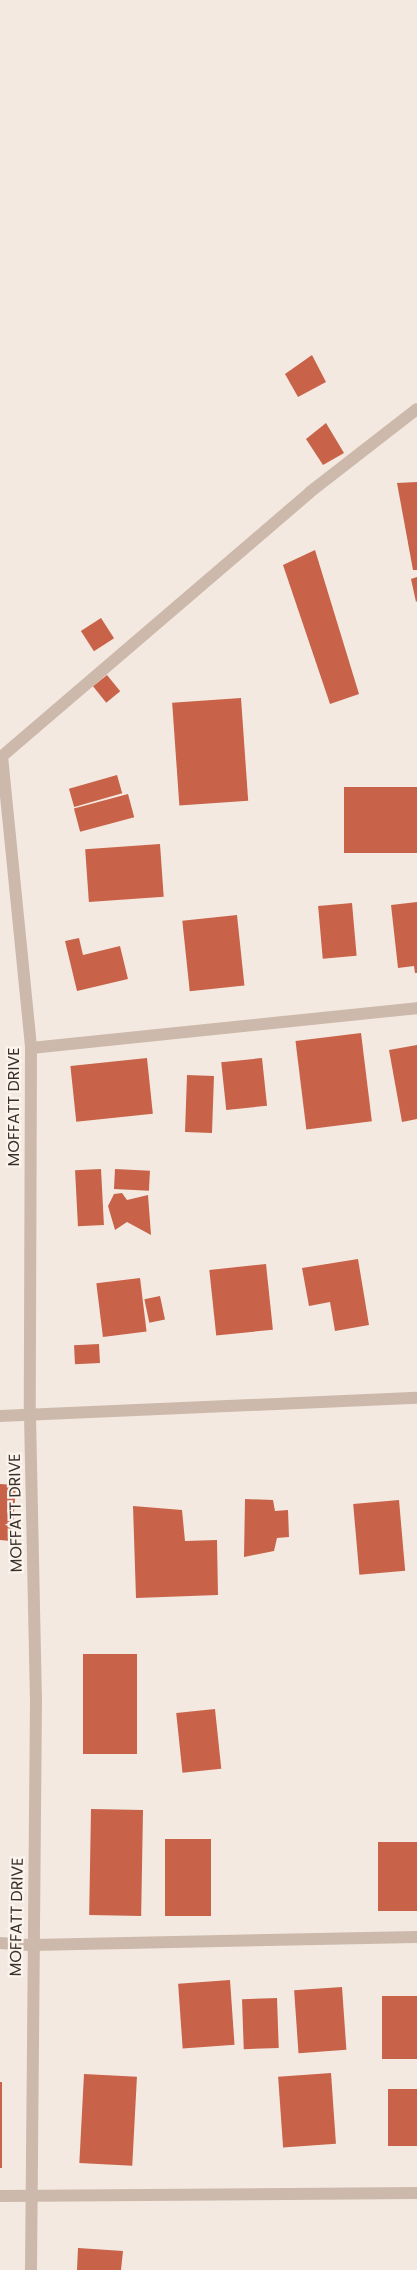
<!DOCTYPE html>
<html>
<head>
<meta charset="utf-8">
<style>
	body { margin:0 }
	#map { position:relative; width:417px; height:2270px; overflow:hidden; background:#f4e9e0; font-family:Poppins,sans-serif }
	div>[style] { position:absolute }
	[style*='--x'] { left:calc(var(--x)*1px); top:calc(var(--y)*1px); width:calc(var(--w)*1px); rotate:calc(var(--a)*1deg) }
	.building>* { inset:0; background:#c86349; transform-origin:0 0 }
	.minor>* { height:12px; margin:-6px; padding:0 6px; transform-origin:6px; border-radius:6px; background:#ccb9ab }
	span { translate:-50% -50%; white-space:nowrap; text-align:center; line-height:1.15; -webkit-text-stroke:4.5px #fbf4ed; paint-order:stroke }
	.street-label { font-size:16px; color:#3a2f2a }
</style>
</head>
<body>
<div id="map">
	<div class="building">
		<div style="clip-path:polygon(312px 355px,326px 382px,298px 397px,285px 374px)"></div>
		<div style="clip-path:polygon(326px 423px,344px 453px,323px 465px,306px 439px)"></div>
		<div style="clip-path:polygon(417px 482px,417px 570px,413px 570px,397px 483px)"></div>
		<div style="clip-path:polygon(315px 550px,359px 694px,330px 704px,283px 565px)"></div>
		<div style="clip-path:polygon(417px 577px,417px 601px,416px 602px,411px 579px)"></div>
		<div style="left:101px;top:618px;width:24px;height:24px;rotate:57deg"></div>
		<div style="left:107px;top:675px;width:21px;height:18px;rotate:51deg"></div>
		<div style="left:241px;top:698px;width:103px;height:69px;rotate:86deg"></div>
		<div style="left:117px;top:775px;width:19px;height:50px;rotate:74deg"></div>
		<div style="left:417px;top:787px;width:66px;height:73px;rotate:90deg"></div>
		<div style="left:128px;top:794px;width:24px;height:56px;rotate:75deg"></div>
		<div style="left:160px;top:844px;width:53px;height:75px;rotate:86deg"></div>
		<div style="clip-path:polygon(417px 902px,417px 973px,415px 973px,414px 966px,398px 968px,391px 905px)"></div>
		<div style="left:352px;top:903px;width:53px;height:34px;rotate:85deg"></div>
		<div style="left:237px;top:915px;width:71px;height:55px;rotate:84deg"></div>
		<div style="clip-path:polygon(79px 938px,83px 955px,120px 946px,128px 979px,77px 991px,65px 941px)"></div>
		<div style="left:361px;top:1033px;width:89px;height:66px;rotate:83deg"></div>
		<div style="clip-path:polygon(417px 1045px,417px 1119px,402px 1122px,389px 1050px)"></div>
		<div style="left:147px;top:1058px;width:56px;height:77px;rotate:84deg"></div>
		<div style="left:262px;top:1058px;width:48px;height:41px;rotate:84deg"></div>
		<div style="left:187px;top:1075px;width:27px;height:57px;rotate:2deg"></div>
		<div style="left:101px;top:1169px;width:56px;height:26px;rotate:87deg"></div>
		<div style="left:115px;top:1169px;width:35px;height:20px;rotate:3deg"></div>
		<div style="clip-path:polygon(122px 1193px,127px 1200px,148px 1195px,151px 1235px,127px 1222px,115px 1230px,108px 1206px,114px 1194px)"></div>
		<div style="clip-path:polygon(358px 1259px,369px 1325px,335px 1331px,330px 1302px,309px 1306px,302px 1268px)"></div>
		<div style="left:266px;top:1264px;width:66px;height:57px;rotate:84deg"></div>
		<div style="left:140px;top:1278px;width:54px;height:44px;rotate:83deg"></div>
		<div style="left:160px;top:1296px;width:24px;height:16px;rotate:78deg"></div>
		<div style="left:99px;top:1344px;width:19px;height:25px;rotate:87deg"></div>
		<div style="clip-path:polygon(0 1484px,16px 1485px,12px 1541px,0 1540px)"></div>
		<div style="clip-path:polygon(245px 1499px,273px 1500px,275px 1511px,288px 1510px,289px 1537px,277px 1538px,274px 1551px,244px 1557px)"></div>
		<div style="left:399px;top:1500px;width:71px;height:46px;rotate:85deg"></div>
		<div style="clip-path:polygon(133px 1506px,182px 1510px,185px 1541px,217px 1540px,218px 1595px,136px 1598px)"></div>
		<div style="left:83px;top:1654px;width:54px;height:100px"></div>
		<div style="left:215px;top:1709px;width:60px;height:39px;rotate:84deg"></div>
		<div style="left:143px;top:1810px;width:106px;height:52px;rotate:91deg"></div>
		<div style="left:165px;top:1839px;width:46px;height:77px"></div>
		<div style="left:417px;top:1842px;width:69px;height:39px;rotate:90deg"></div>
		<div style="left:230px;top:1980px;width:65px;height:52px;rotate:86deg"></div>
		<div style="left:342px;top:1987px;width:63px;height:48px;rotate:86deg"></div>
		<div style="left:382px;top:1996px;width:35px;height:63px"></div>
		<div style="left:277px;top:1998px;width:50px;height:35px;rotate:88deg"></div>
		<div style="left:331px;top:2073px;width:71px;height:53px;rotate:86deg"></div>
		<div style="left:84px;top:2074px;width:53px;height:89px;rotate:3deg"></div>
		<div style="left:2px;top:2082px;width:86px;height:2px;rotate:90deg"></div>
		<div style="left:417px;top:2089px;width:57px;height:29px;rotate:90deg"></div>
		<div style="clip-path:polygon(78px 2248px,123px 2251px,121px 2270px,77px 2270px)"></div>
	</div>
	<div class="minor">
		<div style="--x:2;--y:756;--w:293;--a:84.3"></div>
		<div style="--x:31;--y:1048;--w:368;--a:90.2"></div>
		<div style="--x:30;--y:1416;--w:282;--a:88.8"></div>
		<div style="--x:36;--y:1698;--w:572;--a:90.5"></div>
		<div style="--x:0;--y:758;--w:408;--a:-40.6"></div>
		<div style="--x:310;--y:492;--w:135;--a:-37.8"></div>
		<div style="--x:31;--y:1048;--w:388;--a:-5.9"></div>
		<div style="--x:0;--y:1416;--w:417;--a:-2.5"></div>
		<div style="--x:0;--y:1943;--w:32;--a:4"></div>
		<div style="--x:32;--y:1945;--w:385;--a:-1.2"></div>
		<div style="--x:0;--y:2196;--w:417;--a:-0.4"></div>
	</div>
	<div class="street-label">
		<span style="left:14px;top:1107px;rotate:-90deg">MOFFATT DRIVE</span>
		<span style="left:16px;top:1513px;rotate:-91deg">MOFFATT DRIVE</span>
		<span style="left:17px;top:1917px;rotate:-89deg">MOFFATT DRIVE</span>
	</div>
</div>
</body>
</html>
